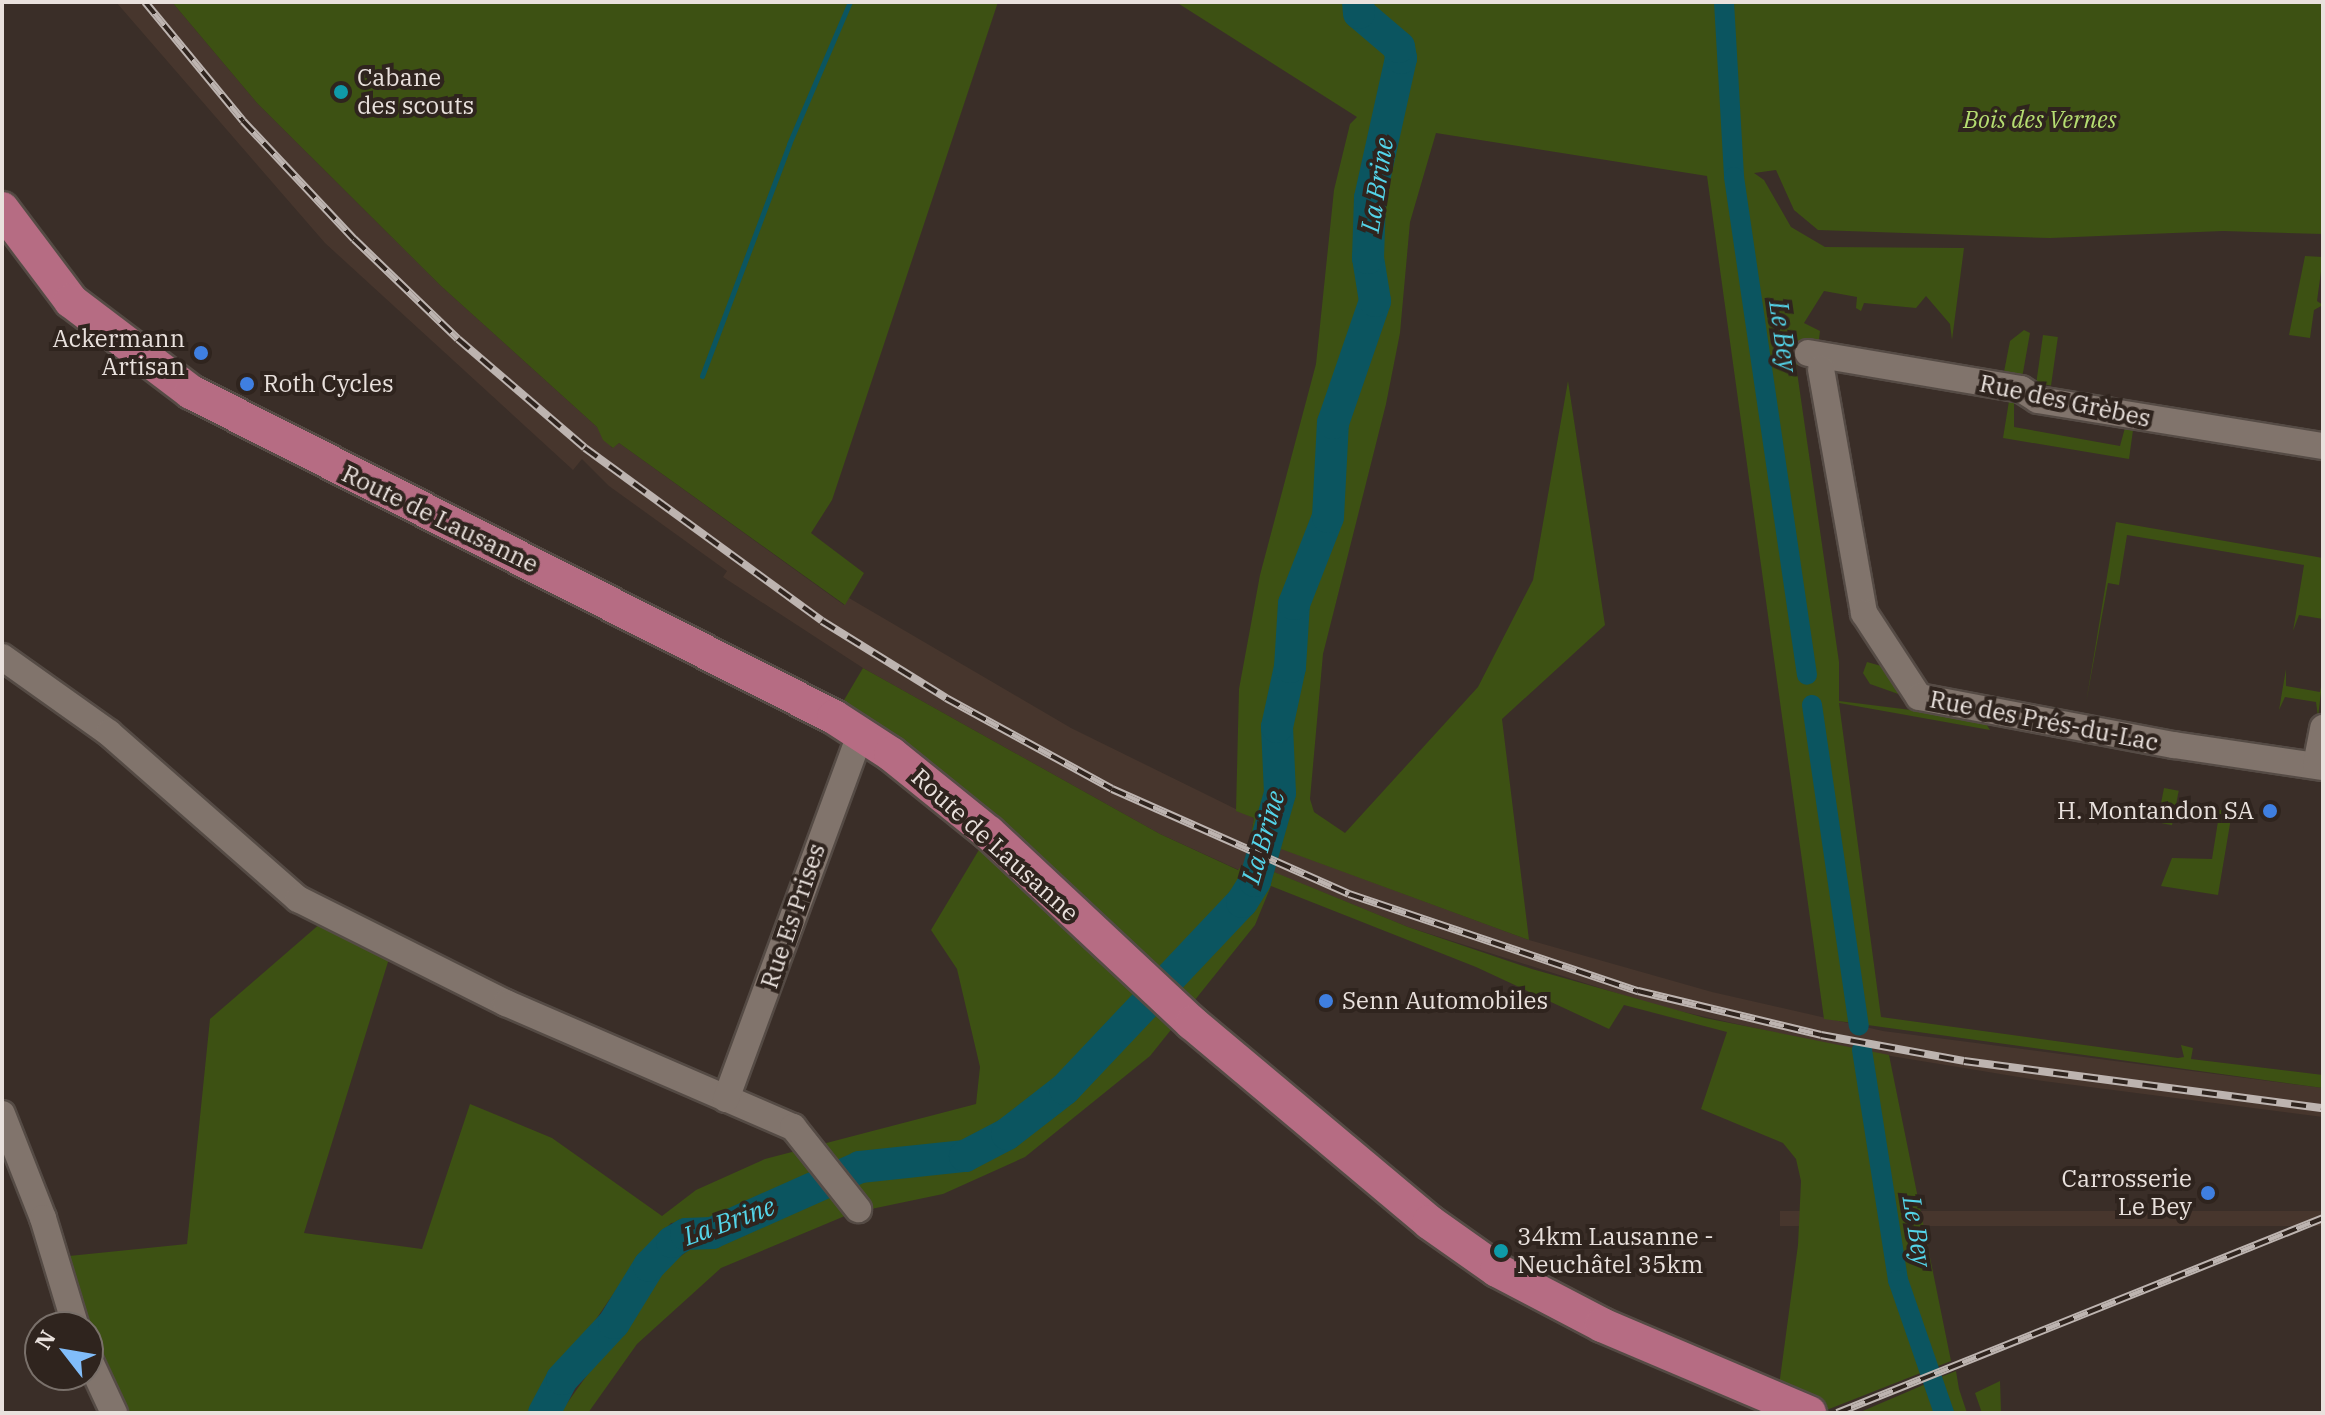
<!DOCTYPE html>
<html>
<head>
<meta charset="utf-8">
<style>
	body { margin:0 }
	#map { position:relative; width:2325px; height:1415px; overflow:hidden; background:#3a2e28; font-family:"IBM Plex Serif",serif }
	div>[style] { position:absolute }
	[style*='--x'] { left:calc(var(--x)*1px); top:calc(var(--y)*1px); width:calc(var(--w)*1px); rotate:calc(var(--a)*1deg) }
	.built>* { inset:0; background:#47362d; transform-origin:0 0 }
	.green>* { inset:0; background:#3d5113; transform-origin:0 0 }
	.stream>* { height:5px; margin:-2.5px; padding:0 2.5px; transform-origin:2.5px; border-radius:2.5px; background:#0b5560 }
	.canal>* { height:20px; margin:-10px; padding:0 10px; transform-origin:10px; border-radius:10px; background:#0b5560 }
	.river>* { height:32px; margin:-16px; padding:0 16px; transform-origin:16px; border-radius:16px; background:#0b5560 }
	.roads { filter:drop-shadow(2px 0 #554b45) drop-shadow(-2px 0 #554b45) drop-shadow(0 2px #554b45) drop-shadow(0 -2px #554b45) }
	.minor>* { height:26px; margin:-13px; padding:0 13px; transform-origin:13px; border-radius:13px; background:#81746c }
	.major>* { height:34px; margin:-17px; padding:0 17px; transform-origin:17px; border-radius:17px; background:#b66c83 }
	.rail>* { height:8px; margin-top:-4px; transform-origin:0; background:repeating-linear-gradient(90deg,#2f241e 0 15px,#bdb4b0 0 30px); box-sizing:border-box; border-block:2px solid #bdb4b0 }
	.dots>* { width:22px; height:22px; translate:-50% -50%; box-sizing:border-box; border:4px solid #2f241e; border-radius:50% }
	span { translate:-50% -50%; white-space:nowrap; text-align:center; line-height:1.15; -webkit-text-stroke:8px #2f241e; paint-order:stroke }
	.poi-label { font-size:24px; color:#e9e1dd }
	.left { translate:0 -50%; text-align:left }
	.right { translate:-100% -50%; text-align:right }
	.park-label { font-size:24px; color:#b5dd71; font-style:italic }
	.street-label { font-size:24px; color:#e9e1dd }
	.water-label { font-size:26px; color:#54d4e9; font-style:italic }
	.frame { position:absolute; inset:0; border:4px solid #e9e1dd; pointer-events:none }
	.north { position:absolute; left:24px; top:1311px; width:80px; height:80px; box-sizing:border-box; background:#2f241e; border:2px solid #79706a; border-radius:50%; rotate:301deg; font-size:22px; font-weight:700; line-height:32px; text-align:center; color:#e9e1dd }
	.north::after { content:''; display:block; margin:auto; width:28px; height:36px; background:#81bdfa; clip-path:polygon(50% 0,100% 100%,50% 72%,0 100%) }
</style>
</head>
<body>
<div id="map">
	<div class="built">
		<div style="clip-path:polygon(116px 2px,172px 2px,257px 103px,441px 286px,597px 427px,612px 448px,619px 443px,844px 605px,849px 598px,1071px 728px,1254px 818px,1246px 861px,1239px 870px,1160px 834px,863px 668px,723px 577px,727px 571px,609px 486px,582px 459px,573px 470px,325px 243px)"></div>
		<div style="clip-path:polygon(1280px 848px,1529px 940px,1712px 992px,1883px 1031px,2323px 1088px,2323px 1117px,2043px 1081px,1848px 1049px,1657px 1006px,1408px 927px,1273px 872px)"></div>
		<div style="left:2323px;top:1211px;width:15px;height:543px;rotate:90deg"></div>
	</div>
	<div class="green">
		<div style="clip-path:polygon(172px 2px,998px 2px,832px 500px,811px 533px,864px 573px,845px 605px,619px 443px,613px 448px,603px 440px,597px 427px,441px 286px,257px 103px)"></div>
		<div style="clip-path:polygon(1176px 2px,2323px 2px,2323px 234px,2223px 231px,2050px 238px,1818px 230px,1794px 210px,1776px 170px,1754px 173px,1764px 180px,1791px 227px,1825px 247px,1964px 248px,1952px 340px,1950px 324px,1926px 296px,1916px 308px,1864px 303px,1861px 311px,1856px 308px,1857px 297px,1824px 291px,1804px 323px,1820px 331px,1818px 347px,2014px 395px,2014px 427px,2120px 446px,2126px 424px,2134px 423px,2129px 459px,2003px 438px,2009px 401px,1796px 365px,1839px 662px,1839px 701px,1983px 719px,1990px 730px,1839px 703px,1881px 1017px,2178px 1058px,2184px 1057px,2181px 1045px,2193px 1048px,2191px 1059px,2323px 1075px,2323px 1088px,1824px 1019px,1707px 176px,1436px 133px,1410px 222px,1400px 333px,1386px 404px,1323px 654px,1310px 799px,1314px 812px,1345px 833px,1478px 687px,1533px 580px,1568px 381px,1605px 625px,1502px 719px,1529px 940px,1281px 849px,1274px 872px,1408px 927px,1532px 969px,1705px 1018px,1889px 1055px,1951px 1361px,1819px 1413px,1777px 1401px,1798px 1245px,1801px 1181px,1796px 1159px,1783px 1143px,1701px 1109px,1727px 1032px,1624px 1005px,1609px 1029px,1476px 967px,1271px 886px,1255px 925px,1150px 1056px,1025px 1157px,943px 1194px,852px 1213px,721px 1268px,637px 1344px,588px 1413px,560px 1413px,628px 1318px,649px 1280px,697px 1244px,681px 1222px,671px 1223px,633px 1265px,532px 1413px,127px 1413px,85px 1320px,69px 1256px,187px 1244px,210px 1019px,329px 916px,392px 949px,304px 1233px,422px 1249px,470px 1104px,552px 1138px,662px 1216px,696px 1190px,765px 1159px,976px 1104px,980px 1067px,957px 969px,931px 930px,989px 833px,834px 717px,863px 668px,1160px 834px,1238px 870px,1246px 861px,1254px 818px,1236px 811px,1239px 689px,1260px 575px,1316px 364px,1334px 190px,1350px 124px,1357px 117px)"></div>
		<div style="clip-path:polygon(2305px 256px,2323px 257px,2317px 301px,2323px 305px,2314px 310px,2310px 338px,2289px 335px)"></div>
		<div style="clip-path:polygon(2024px 330px,2030px 333px,2022px 378px,2003px 377px,2010px 341px)"></div>
		<div style="left:2043px;top:335px;width:15px;height:49px;rotate:8deg"></div>
		<div style="clip-path:polygon(2116px 522px,2323px 558px,2323px 619px,2299px 615px,2293px 631px,2304px 565px,2127px 535px,2119px 585px,2108px 583px,2086px 703px)"></div>
		<div style="clip-path:polygon(1867px 662px,1892px 669px,1904px 696px,1870px 684px,1863px 673px)"></div>
		<div style="clip-path:polygon(2286px 669px,2286px 686px,2320px 692px,2323px 676px,2318px 717px,2316px 702px,2285px 697px,2279px 710px)"></div>
		<div style="left:2164px;top:788px;width:15px;height:35px;rotate:11deg"></div>
		<div style="clip-path:polygon(2215px 809px,2232px 812px,2218px 895px,2161px 886px,2172px 858px,2212px 859px,2219px 815px)"></div>
		<div style="clip-path:polygon(1956px 1371px,1959px 1389px,1967px 1413px,1948px 1413px,1936px 1379px)"></div>
		<div style="clip-path:polygon(2000px 1381px,2001px 1412px,2005px 1413px,1982px 1413px,1975px 1393px)"></div>
		<div style="clip-path:polygon(1928px 1383px,1941px 1413px,1858px 1413px)"></div>
	</div>
	<div class="stream">
		<div style="--x:702;--y:376;--w:248;--a:-69.4"></div>
		<div style="--x:789;--y:144;--w:155;--a:-66.8"></div>
	</div>
	<div class="canal">
		<div style="--x:1724;--y:2;--w:175;--a:86.7"></div>
		<div style="--x:1734;--y:177;--w:503;--a:81.66"></div>
		<div style="--x:1812;--y:705;--w:324;--a:81.7"></div>
		<div style="--x:1862;--y:1050;--w:233;--a:81.1"></div>
		<div style="--x:1898;--y:1280;--w:141;--a:70.9"></div>
	</div>
	<div class="river">
		<div style="--x:544;--y:1413;--w:38;--a:-62"></div>
		<div style="--x:562;--y:1379;--w:76;--a:-47.1"></div>
		<div style="--x:614;--y:1323;--w:67;--a:-58.4"></div>
		<div style="--x:649;--y:1266;--w:33;--a:-46"></div>
		<div style="--x:672;--y:1242;--w:16;--a:-30"></div>
		<div style="--x:686;--y:1234;--w:26;--a:-2"></div>
		<div style="--x:712;--y:1233;--w:162;--a:-24"></div>
		<div style="--x:860;--y:1167;--w:106;--a:-6"></div>
		<div style="--x:965;--y:1156;--w:47;--a:-27.6"></div>
		<div style="--x:1007;--y:1134;--w:73;--a:-37.8"></div>
		<div style="--x:1065;--y:1089;--w:257;--a:-46.6"></div>
		<div style="--x:1242;--y:902;--w:25;--a:-58"></div>
		<div style="--x:1255;--y:881;--w:91;--a:-74.1"></div>
		<div style="--x:1280;--y:793;--w:66;--a:-92.6"></div>
		<div style="--x:1277;--y:727;--w:61;--a:-77.8"></div>
		<div style="--x:1290;--y:667;--w:63;--a:-86.4"></div>
		<div style="--x:1294;--y:604;--w:93;--a:-68.7"></div>
		<div style="--x:1328;--y:517;--w:94;--a:-87"></div>
		<div style="--x:1333;--y:423;--w:129;--a:-71"></div>
		<div style="--x:1375;--y:301;--w:44;--a:-99.2"></div>
		<div style="--x:1368;--y:258;--w:60;--a:-88.1"></div>
		<div style="--x:1370;--y:198;--w:143;--a:-77.5"></div>
		<div style="--x:1401;--y:58;--w:11;--a:-100"></div>
		<div style="--x:1399;--y:47;--w:52;--a:-139.6"></div>
		<div style="--x:1359;--y:13;--w:11;--a:-95"></div>
	</div>
	<div class="roads">
		<div class="minor">
			<div style="--x:1808;--y:353;--w:216;--a:9.6"></div>
			<div style="--x:2021;--y:389;--w:20;--a:33"></div>
			<div style="--x:2038;--y:400;--w:289;--a:9.2"></div>
			<div style="--x:1821;--y:369;--w:248;--a:80"></div>
			<div style="--x:1864;--y:613;--w:100;--a:56.8"></div>
			<div style="--x:1919;--y:697;--w:259;--a:10.7"></div>
			<div style="--x:2174;--y:745;--w:151;--a:8.4"></div>
			<div style="--x:2;--y:657;--w:131;--a:35.4"></div>
			<div style="--x:109;--y:733;--w:252;--a:41.3"></div>
			<div style="--x:298;--y:899;--w:233;--a:26.6"></div>
			<div style="--x:506;--y:1003;--w:313;--a:23.4"></div>
			<div style="--x:793;--y:1127;--w:105;--a:51.6"></div>
			<div style="--x:2316;--y:765;--w:38;--a:-79"></div>
			<div style="--x:726;--y:1099;--w:389;--a:-69.8"></div>
			<div style="--x:2;--y:1114;--w:112;--a:68.5"></div>
			<div style="--x:43;--y:1218;--w:114;--a:73.2"></div>
			<div style="--x:88;--y:1357;--w:62;--a:65.1"></div>
		</div>
		<div class="major">
			<div style="--x:2;--y:209;--w:115;--a:53.1"></div>
			<div style="--x:71;--y:301;--w:151;--a:37.2"></div>
			<div style="--x:191;--y:392;--w:720;--a:26.81"></div>
			<div style="--x:834;--y:717;--w:68;--a:33"></div>
			<div style="--x:891;--y:754;--w:126;--a:38.9"></div>
			<div style="--x:989;--y:833;--w:278;--a:43.1"></div>
			<div style="--x:1192;--y:1023;--w:309;--a:40"></div>
			<div style="--x:1429;--y:1222;--w:83;--a:35.2"></div>
			<div style="--x:1497;--y:1270;--w:119;--a:27.6"></div>
			<div style="--x:1602;--y:1325;--w:225;--a:23"></div>
		</div>
	</div>
	<div class="rail">
		<div style="--x:145;--y:2;--w:154;--a:50.5"></div>
		<div style="--x:243;--y:121;--w:162;--a:46.8"></div>
		<div style="--x:354;--y:239;--w:144;--a:43.9"></div>
		<div style="--x:458;--y:339;--w:167;--a:40.6"></div>
		<div style="--x:585;--y:448;--w:293;--a:36.1"></div>
		<div style="--x:822;--y:621;--w:146;--a:31.8"></div>
		<div style="--x:946;--y:698;--w:189;--a:28.7"></div>
		<div style="--x:1112;--y:789;--w:259;--a:23.9"></div>
		<div style="--x:1349;--y:894;--w:305;--a:18.6"></div>
		<div style="--x:1638;--y:991;--w:188;--a:13.5"></div>
		<div style="--x:1821;--y:1035;--w:145;--a:10.3"></div>
		<div style="--x:1964;--y:1061;--w:362;--a:7.5"></div>
		<div style="--x:1837;--y:1413;--w:524;--a:-21.86"></div>
	</div>
	<div class="dots">
		<div style="left:341px;top:92px;background:#0f9aa8"></div>
		<div style="left:201px;top:353px;background:#3f7fe0"></div>
		<div style="left:247px;top:384px;background:#3f7fe0"></div>
		<div style="left:2270px;top:811px;background:#3f7fe0"></div>
		<div style="left:1326px;top:1001px;background:#3f7fe0"></div>
		<div style="left:2208px;top:1193px;background:#3f7fe0"></div>
		<div style="left:1501px;top:1251px;background:#0f9aa8"></div>
	</div>
	<div class="poi-label">
		<span class="left" style="left:357px;top:92px">Cabane<br>des scouts</span>
		<span class="right" style="left:185px;top:353px">Ackermann<br>Artisan</span>
		<span class="left" style="left:263px;top:384px">Roth Cycles</span>
		<span class="right" style="left:2254px;top:811px">H. Montandon SA</span>
		<span class="left" style="left:1342px;top:1001px">Senn Automobiles</span>
		<span class="right" style="left:2192px;top:1193px">Carrosserie<br>Le Bey</span>
		<span class="left" style="left:1517px;top:1251px">34km Lausanne -<br>Neuchâtel 35km</span>
	</div>
	<div class="park-label">
		<span style="left:2040px;top:120px">Bois des Vernes</span>
	</div>
	<div class="street-label">
		<span style="left:2065px;top:401px;rotate:12deg">Rue des Grèbes</span>
		<span style="left:440px;top:519px;rotate:26deg">Route de Lausanne</span>
		<span style="left:2044px;top:721px;rotate:11deg">Rue des Prés-du-Lac</span>
		<span style="left:995px;top:845px;rotate:42deg">Route de Lausanne</span>
		<span style="left:793px;top:916px;rotate:-71deg">Rue Es Prises</span>
	</div>
	<div class="water-label">
		<span style="left:1377px;top:185px;rotate:-81deg">La Brine</span>
		<span style="left:1783px;top:336px;rotate:82deg">Le Bey</span>
		<span style="left:1263px;top:837px;rotate:-74deg">La Brine</span>
		<span style="left:729px;top:1221px;rotate:-20deg">La Brine</span>
		<span style="left:1917px;top:1231px;rotate:81deg">Le Bey</span>
	</div>
	<div class="frame"></div>
	<div class="north">N</div>
</div>
</body>
</html>
